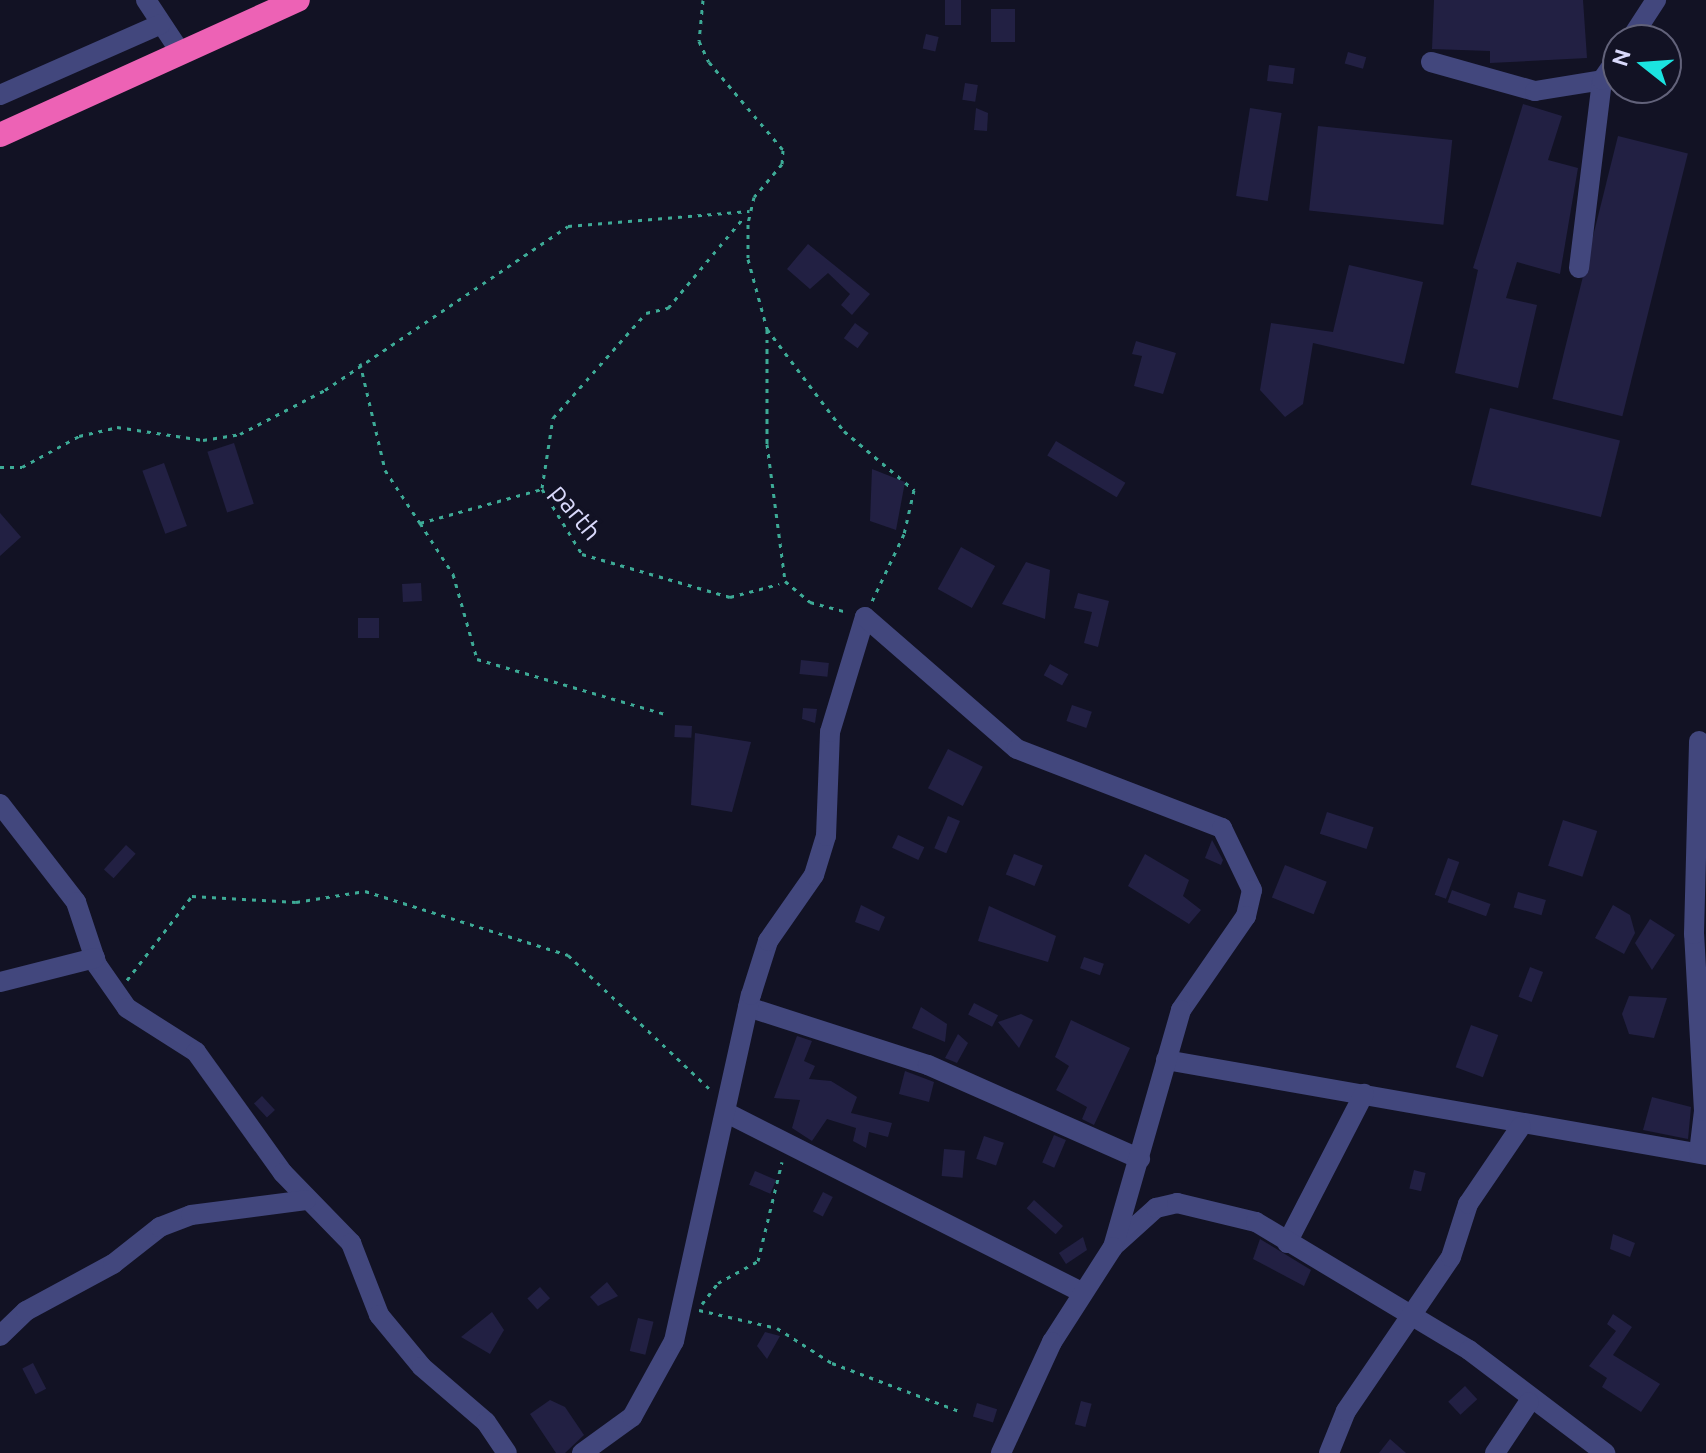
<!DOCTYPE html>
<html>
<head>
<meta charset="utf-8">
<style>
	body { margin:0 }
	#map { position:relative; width:1706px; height:1453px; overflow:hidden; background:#121224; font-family:Ubuntu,sans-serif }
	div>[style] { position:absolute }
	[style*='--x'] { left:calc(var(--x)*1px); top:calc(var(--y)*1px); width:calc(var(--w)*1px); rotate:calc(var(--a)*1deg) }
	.building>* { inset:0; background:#222043; transform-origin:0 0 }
	.path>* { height:3px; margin-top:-1.5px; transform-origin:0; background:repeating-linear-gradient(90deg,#3daa96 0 4px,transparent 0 10px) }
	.minor>* { height:20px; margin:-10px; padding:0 10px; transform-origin:10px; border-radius:10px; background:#42477d }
	.highway>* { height:24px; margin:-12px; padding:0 12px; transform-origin:12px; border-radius:12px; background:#ed62b5 }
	span { translate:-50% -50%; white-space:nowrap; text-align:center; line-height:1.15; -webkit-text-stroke:7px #121224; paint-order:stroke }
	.street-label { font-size:26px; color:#d9d9fb }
	.north { position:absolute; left:1602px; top:24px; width:80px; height:80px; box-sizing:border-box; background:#121224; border:2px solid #62627a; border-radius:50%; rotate:287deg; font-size:22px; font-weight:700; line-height:32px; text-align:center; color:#d9d9fb }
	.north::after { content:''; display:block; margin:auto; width:28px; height:36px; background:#1be4e0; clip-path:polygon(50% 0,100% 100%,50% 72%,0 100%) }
</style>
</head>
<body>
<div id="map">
	<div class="building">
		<div style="left:945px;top:0;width:16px;height:25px"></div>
		<div style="clip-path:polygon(1434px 0,1583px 0,1587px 58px,1490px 63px,1490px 51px,1432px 49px)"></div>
		<div style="left:1015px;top:9px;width:33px;height:24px;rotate:90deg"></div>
		<div style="left:926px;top:34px;width:13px;height:15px;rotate:13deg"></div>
		<div style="left:1348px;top:52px;width:19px;height:12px;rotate:16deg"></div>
		<div style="left:1269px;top:65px;width:26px;height:16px;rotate:7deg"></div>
		<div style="left:965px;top:83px;width:13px;height:17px;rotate:9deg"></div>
		<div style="clip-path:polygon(1523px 104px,1562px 116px,1548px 160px,1578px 168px,1560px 274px,1517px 262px,1506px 298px,1537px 305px,1518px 388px,1455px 373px,1478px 270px,1473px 268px)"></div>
		<div style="clip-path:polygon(976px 108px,988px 113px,987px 131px,974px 130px)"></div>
		<div style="left:1250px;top:108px;width:32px;height:89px;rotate:9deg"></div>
		<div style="left:1318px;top:126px;width:135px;height:85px;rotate:6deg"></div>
		<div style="left:1618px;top:136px;width:72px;height:271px;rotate:14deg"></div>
		<div style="clip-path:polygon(808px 244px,870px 294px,852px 315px,841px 305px,850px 294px,828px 273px,810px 289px,787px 269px)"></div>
		<div style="clip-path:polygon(1349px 265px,1423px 282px,1404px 364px,1313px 343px,1303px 404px,1285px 417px,1260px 390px,1271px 323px,1333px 332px)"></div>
		<div style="left:855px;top:323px;width:17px;height:19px;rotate:36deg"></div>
		<div style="clip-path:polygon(1136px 341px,1176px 353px,1163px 394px,1134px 386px,1142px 356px,1132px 354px)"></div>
		<div style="left:1490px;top:408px;width:134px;height:79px;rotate:14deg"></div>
		<div style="left:1056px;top:441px;width:81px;height:17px;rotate:31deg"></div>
		<div style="left:234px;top:443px;width:64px;height:28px;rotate:72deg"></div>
		<div style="left:164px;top:463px;width:67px;height:23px;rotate:70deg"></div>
		<div style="clip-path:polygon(872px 469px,905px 482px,896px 530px,870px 521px)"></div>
		<div style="clip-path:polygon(0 513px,21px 537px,0 556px)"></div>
		<div style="left:961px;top:547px;width:39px;height:48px;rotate:29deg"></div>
		<div style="clip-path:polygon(1026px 562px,1050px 570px,1045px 619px,1002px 604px)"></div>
		<div style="left:421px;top:583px;width:18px;height:19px;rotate:87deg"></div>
		<div style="clip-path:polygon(1078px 593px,1109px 601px,1098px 647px,1084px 643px,1092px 612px,1074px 608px)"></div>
		<div style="left:358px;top:618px;width:21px;height:20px"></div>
		<div style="left:801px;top:660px;width:28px;height:14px;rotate:6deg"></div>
		<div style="left:1050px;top:664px;width:21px;height:13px;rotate:29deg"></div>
		<div style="left:1072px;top:705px;width:21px;height:17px;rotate:19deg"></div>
		<div style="clip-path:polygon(803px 708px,817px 709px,815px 723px,802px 719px)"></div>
		<div style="left:675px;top:725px;width:17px;height:12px;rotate:3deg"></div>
		<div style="clip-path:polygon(695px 733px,751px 742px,732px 812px,691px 805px)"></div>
		<div style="left:948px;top:749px;width:39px;height:44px;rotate:27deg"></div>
		<div style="left:1327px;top:812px;width:49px;height:23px;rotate:18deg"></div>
		<div style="left:948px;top:816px;width:13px;height:35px;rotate:23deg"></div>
		<div style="left:1563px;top:820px;width:36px;height:48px;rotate:18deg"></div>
		<div style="left:898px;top:835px;width:29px;height:14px;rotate:25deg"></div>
		<div style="clip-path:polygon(1212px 840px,1223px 860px,1221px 865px,1205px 858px)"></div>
		<div style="left:126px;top:845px;width:13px;height:33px;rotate:42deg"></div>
		<div style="left:1014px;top:854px;width:31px;height:22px;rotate:22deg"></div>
		<div style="clip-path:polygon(1145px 854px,1189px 880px,1183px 896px,1201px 910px,1189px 924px,1128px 886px)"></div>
		<div style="left:1448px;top:858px;width:12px;height:39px;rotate:20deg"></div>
		<div style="left:1285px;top:865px;width:45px;height:35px;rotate:22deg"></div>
		<div style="left:1452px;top:890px;width:41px;height:13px;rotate:20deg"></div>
		<div style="left:1518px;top:892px;width:29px;height:16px;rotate:16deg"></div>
		<div style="clip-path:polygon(861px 905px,885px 917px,879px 931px,855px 922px)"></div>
		<div style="clip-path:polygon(1613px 905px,1630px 915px,1635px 933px,1624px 954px,1595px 938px)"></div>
		<div style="clip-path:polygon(989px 906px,1056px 936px,1048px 962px,978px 941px)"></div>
		<div style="clip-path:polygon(1650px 919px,1675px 935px,1652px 970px,1635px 943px)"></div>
		<div style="left:1084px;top:957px;width:21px;height:12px;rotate:19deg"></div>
		<div style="left:1530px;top:967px;width:14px;height:32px;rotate:21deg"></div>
		<div style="clip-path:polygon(1629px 996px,1667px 998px,1654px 1038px,1629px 1034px,1622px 1014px)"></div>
		<div style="left:974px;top:1003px;width:27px;height:13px;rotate:27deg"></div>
		<div style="clip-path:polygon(921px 1007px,947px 1024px,945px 1042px,912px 1028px)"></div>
		<div style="clip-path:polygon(1021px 1014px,1033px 1020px,1019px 1048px,998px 1022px)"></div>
		<div style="clip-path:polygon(1071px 1020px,1130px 1048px,1094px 1125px,1082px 1119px,1087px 1107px,1056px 1090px,1069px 1066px,1055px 1057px)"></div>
		<div style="left:1471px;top:1025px;width:29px;height:45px;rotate:20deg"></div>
		<div style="clip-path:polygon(958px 1034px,968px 1043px,957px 1063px,945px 1058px)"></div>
		<div style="clip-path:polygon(797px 1036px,812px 1041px,804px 1061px,815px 1066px,809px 1079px,831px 1081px,857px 1097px,851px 1113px,892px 1123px,888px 1137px,869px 1132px,866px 1148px,853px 1141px,856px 1128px,827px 1119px,812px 1141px,792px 1128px,800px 1100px,774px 1098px)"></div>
		<div style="clip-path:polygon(905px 1071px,934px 1082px,929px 1102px,899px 1094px)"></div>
		<div style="left:262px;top:1096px;width:19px;height:11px;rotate:47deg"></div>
		<div style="clip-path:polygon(1652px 1097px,1691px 1107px,1688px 1139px,1643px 1130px)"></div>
		<div style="left:1054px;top:1135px;width:13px;height:30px;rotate:23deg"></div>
		<div style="left:984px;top:1136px;width:21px;height:24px;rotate:19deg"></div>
		<div style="left:944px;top:1149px;width:21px;height:27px;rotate:5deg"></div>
		<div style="left:1414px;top:1170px;width:12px;height:19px;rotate:14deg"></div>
		<div style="left:755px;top:1171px;width:23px;height:15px;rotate:23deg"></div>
		<div style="left:823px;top:1192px;width:11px;height:22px;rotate:27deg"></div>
		<div style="left:1034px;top:1200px;width:39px;height:11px;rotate:42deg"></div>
		<div style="clip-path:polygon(1613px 1234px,1635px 1243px,1630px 1257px,1610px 1249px)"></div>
		<div style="clip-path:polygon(1083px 1237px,1087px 1250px,1066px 1264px,1059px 1253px)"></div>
		<div style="clip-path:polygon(1260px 1239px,1311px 1270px,1304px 1286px,1253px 1259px)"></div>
		<div style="clip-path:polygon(607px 1282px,618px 1296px,598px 1306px,590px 1297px)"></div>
		<div style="left:540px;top:1287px;width:15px;height:17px;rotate:48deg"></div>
		<div style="clip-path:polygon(492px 1312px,504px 1330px,490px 1354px,461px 1337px)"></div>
		<div style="clip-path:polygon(1613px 1314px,1632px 1327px,1613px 1355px,1660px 1384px,1641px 1412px,1602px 1387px,1607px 1378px,1589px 1366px,1616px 1331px,1607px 1324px)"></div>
		<div style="left:638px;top:1318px;width:16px;height:34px;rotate:14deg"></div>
		<div style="clip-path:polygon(765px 1332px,780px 1336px,767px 1359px,757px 1346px)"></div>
		<div style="left:33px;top:1363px;width:29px;height:12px;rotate:63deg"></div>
		<div style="left:1465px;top:1386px;width:18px;height:23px;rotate:47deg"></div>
		<div style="clip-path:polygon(550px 1400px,565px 1407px,584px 1435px,565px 1453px,556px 1453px,530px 1414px)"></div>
		<div style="left:1081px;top:1401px;width:11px;height:24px;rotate:15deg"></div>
		<div style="left:977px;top:1403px;width:21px;height:14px;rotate:17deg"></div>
		<div style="clip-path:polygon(1390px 1439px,1406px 1453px,1379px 1453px)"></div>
	</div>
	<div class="path">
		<div style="--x:703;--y:0;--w:41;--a:95.6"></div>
		<div style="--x:699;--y:41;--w:23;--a:65"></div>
		<div style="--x:709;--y:62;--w:115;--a:49.9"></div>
		<div style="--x:783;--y:150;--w:14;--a:94"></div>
		<div style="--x:782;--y:164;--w:43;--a:130.3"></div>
		<div style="--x:754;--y:197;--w:28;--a:103"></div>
		<div style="--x:748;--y:224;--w:35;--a:90"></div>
		<div style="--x:748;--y:259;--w:73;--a:74.8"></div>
		<div style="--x:767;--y:329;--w:128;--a:53"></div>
		<div style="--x:844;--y:431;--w:92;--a:40.1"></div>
		<div style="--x:914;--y:490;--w:45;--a:102.8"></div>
		<div style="--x:904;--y:534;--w:74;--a:115.5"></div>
		<div style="--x:767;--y:329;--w:115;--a:90"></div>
		<div style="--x:767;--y:444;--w:138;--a:82.5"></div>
		<div style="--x:785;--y:581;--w:33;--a:40"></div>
		<div style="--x:810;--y:602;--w:38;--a:15"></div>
		<div style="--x:360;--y:363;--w:110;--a:76.8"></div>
		<div style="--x:385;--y:470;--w:64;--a:56.6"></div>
		<div style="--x:420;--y:523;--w:127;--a:-15.6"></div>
		<div style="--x:542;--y:489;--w:76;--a:58.4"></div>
		<div style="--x:582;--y:554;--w:154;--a:16.2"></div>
		<div style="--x:730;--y:597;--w:51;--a:-14.9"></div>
		<div style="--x:0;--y:467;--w:22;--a:0"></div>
		<div style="--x:22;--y:467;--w:65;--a:-28.5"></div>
		<div style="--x:79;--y:436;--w:39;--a:-13"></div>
		<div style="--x:117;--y:427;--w:87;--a:8.6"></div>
		<div style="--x:203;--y:440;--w:37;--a:-9"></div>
		<div style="--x:240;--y:434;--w:96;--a:-27.4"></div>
		<div style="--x:325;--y:390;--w:293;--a:-34"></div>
		<div style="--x:568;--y:226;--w:182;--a:-4.7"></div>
		<div style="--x:542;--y:488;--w:71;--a:-81.1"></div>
		<div style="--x:553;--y:418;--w:140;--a:-48.5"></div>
		<div style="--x:646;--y:313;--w:23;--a:-13"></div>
		<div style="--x:668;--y:308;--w:119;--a:-50.1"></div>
		<div style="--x:420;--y:523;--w:61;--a:57.1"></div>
		<div style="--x:453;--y:574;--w:88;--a:74.2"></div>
		<div style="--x:477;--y:659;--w:199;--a:16.3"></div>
		<div style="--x:127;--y:980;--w:106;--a:-52.3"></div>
		<div style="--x:192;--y:896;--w:104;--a:3.3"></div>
		<div style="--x:296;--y:902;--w:70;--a:-9.1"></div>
		<div style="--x:365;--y:891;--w:213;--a:17.5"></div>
		<div style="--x:568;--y:955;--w:199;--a:43.4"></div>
		<div style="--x:702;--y:1304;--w:26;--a:-53"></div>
		<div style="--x:718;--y:1283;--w:46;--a:-28.8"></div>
		<div style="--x:758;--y:1261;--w:102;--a:-76.4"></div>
		<div style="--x:699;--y:1310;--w:80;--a:13"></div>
		<div style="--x:777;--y:1328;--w:65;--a:32.5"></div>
		<div style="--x:832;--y:1363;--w:139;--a:20.7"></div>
	</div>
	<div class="minor">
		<div style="--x:146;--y:0;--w:60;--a:56.6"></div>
		<div style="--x:1630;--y:40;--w:48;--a:-57"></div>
		<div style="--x:1431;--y:62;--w:108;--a:15.6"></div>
		<div style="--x:1535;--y:91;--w:68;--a:-9.3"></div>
		<div style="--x:0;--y:95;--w:176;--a:-23.8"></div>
		<div style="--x:1579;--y:268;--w:189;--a:-83"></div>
		<div style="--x:1602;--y:80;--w:28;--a:-55"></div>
		<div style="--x:0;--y:804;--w:124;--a:52.2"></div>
		<div style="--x:76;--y:902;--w:66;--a:71.6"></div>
		<div style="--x:97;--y:965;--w:52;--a:55.1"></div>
		<div style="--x:127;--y:1008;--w:82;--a:32.5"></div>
		<div style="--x:196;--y:1052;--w:149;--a:54.3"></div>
		<div style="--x:283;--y:1173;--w:98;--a:45.8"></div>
		<div style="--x:351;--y:1243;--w:77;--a:68.7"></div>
		<div style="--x:379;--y:1315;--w:67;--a:50.4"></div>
		<div style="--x:422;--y:1367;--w:84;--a:40.7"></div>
		<div style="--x:486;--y:1422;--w:37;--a:56"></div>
		<div style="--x:0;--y:982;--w:98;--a:-14.2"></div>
		<div style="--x:748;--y:1007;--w:189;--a:17.9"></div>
		<div style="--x:928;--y:1065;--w:232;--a:23.9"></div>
		<div style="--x:1166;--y:1060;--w:548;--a:9.98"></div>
		<div style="--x:727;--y:1113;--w:397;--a:26.8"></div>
		<div style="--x:1699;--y:1153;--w:42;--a:-83.2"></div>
		<div style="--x:1704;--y:1111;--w:177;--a:-93.2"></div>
		<div style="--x:1694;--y:934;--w:193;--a:-88.5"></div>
		<div style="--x:1287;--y:1243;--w:168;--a:-62.7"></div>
		<div style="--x:1116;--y:1244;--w:54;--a:-42"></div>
		<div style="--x:1156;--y:1208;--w:22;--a:-13"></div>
		<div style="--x:1177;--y:1203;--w:81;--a:13.5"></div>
		<div style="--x:1256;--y:1222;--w:249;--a:31"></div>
		<div style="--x:1469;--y:1350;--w:171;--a:37.1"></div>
		<div style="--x:0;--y:1336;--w:36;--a:-44"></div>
		<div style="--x:26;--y:1311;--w:99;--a:-28.4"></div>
		<div style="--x:113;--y:1264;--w:60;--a:-38.2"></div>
		<div style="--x:160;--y:1227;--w:33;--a:-21"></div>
		<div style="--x:191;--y:1215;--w:116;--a:-7.4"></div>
		<div style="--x:582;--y:1453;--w:62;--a:-35.8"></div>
		<div style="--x:632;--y:1417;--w:87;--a:-61.1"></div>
		<div style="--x:674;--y:1341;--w:354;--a:-77.5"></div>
		<div style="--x:751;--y:995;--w:57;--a:-72.5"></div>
		<div style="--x:768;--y:941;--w:80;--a:-55.1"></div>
		<div style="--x:814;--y:875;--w:41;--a:-72.9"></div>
		<div style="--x:826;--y:836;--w:104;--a:-87.8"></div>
		<div style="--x:830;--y:732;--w:120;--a:-73.1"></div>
		<div style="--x:865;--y:617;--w:201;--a:41"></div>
		<div style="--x:1017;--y:749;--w:220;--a:21.1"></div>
		<div style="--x:1222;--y:828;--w:69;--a:64.2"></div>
		<div style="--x:1252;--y:890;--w:27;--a:103"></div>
		<div style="--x:1246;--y:916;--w:114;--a:124.7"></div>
		<div style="--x:1181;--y:1010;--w:247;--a:106"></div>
		<div style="--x:1113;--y:1247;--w:113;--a:122.7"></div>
		<div style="--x:1052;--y:1342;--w:122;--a:114.7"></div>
		<div style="--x:1329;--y:1453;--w:45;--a:-68"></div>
		<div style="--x:1346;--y:1411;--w:186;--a:-55.7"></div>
		<div style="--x:1451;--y:1257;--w:56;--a:-72.2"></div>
		<div style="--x:1468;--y:1204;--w:94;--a:-55.8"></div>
		<div style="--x:1495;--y:1453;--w:61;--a:-56.3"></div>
	</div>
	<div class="highway">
		<div style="--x:0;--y:135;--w:327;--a:-24.4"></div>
	</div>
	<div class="street-label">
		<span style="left:576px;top:512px;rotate:51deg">parth</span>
	</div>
	<div class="north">N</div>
</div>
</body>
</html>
